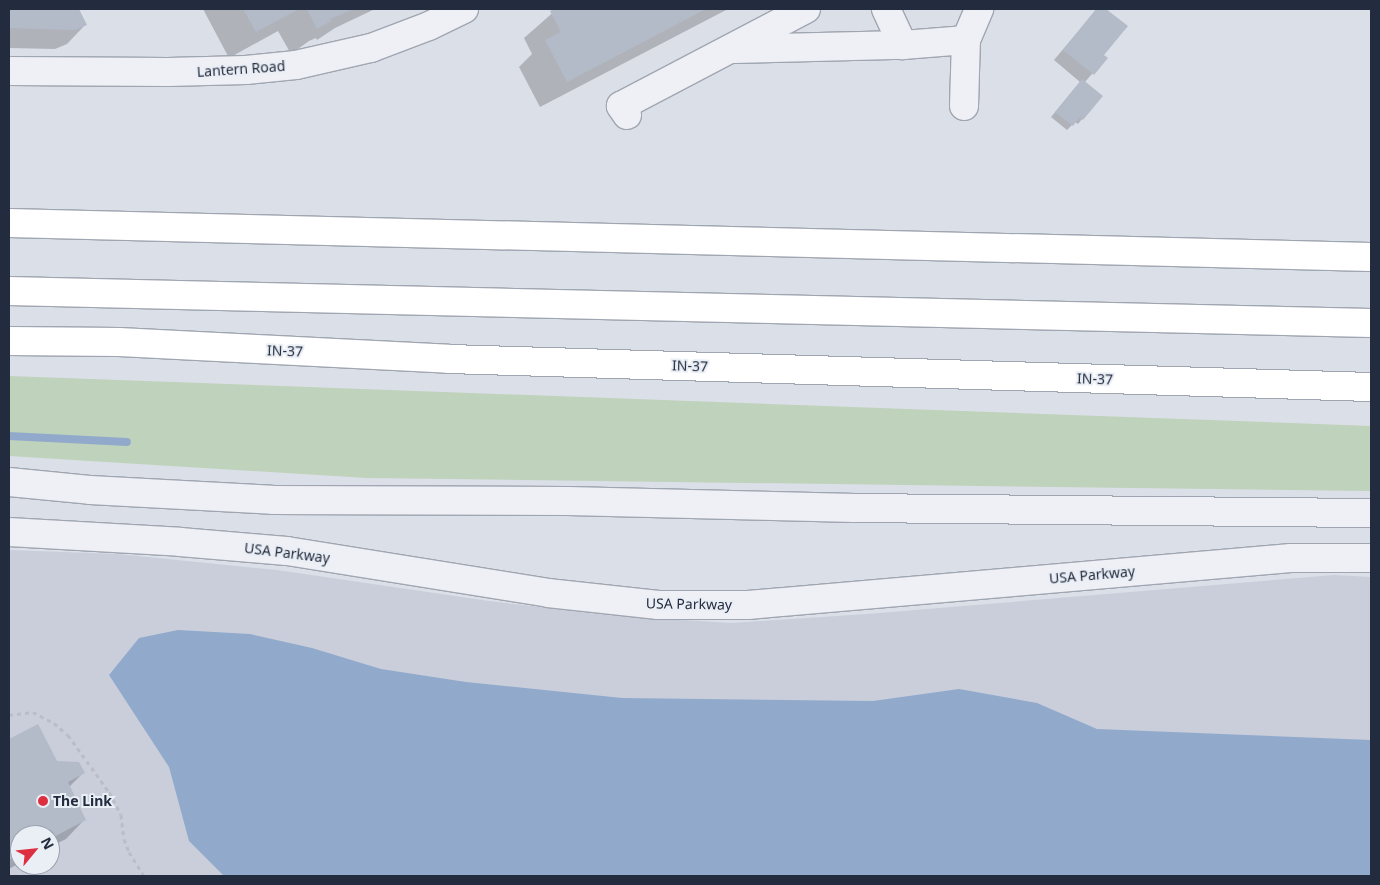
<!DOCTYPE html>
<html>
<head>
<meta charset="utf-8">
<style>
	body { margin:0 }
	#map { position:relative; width:1380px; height:885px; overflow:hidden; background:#dbdfe7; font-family:"Noto Sans",sans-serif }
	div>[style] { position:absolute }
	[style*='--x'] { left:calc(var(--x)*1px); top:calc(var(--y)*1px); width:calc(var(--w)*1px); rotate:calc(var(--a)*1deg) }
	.built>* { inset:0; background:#c9ceda }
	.green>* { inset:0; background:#bfd2bb }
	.water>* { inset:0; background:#91aacc }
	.shadow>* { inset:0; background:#0003 }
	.stream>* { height:8px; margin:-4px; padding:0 4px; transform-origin:4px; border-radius:4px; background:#91aacc }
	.building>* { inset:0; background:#b4bbc8 }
	.path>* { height:3px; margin-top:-1.5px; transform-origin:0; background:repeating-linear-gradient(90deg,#b9bdc6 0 4px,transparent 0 8px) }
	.roads { filter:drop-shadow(1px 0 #a0a6b1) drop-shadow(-1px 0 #a0a6b1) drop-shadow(0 1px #a0a6b1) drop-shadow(0 -1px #a0a6b1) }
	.minor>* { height:28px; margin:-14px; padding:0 14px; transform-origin:14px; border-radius:14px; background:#eef0f5 }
	.highway>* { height:28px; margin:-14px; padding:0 14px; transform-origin:14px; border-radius:14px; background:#fff }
	.dots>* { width:14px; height:14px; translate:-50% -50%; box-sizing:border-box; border:2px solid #eaeef5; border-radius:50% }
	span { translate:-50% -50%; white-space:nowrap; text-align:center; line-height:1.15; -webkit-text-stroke:4px #eaeef5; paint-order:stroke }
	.street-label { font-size:14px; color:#232c3f }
	.poi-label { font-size:14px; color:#232c3f; font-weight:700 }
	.left { translate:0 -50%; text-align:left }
	.frame { position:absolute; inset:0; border:10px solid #232c3f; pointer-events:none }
	.north { position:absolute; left:10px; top:825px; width:50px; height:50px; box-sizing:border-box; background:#eaeef5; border:1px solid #9aa0ac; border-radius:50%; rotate:62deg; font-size:14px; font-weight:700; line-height:20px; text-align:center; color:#232c3f }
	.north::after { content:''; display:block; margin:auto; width:18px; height:22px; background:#dd2f40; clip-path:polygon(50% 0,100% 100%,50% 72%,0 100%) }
</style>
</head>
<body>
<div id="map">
	<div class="built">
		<div style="clip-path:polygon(evenodd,9px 550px,118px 554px,277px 570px,489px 601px,606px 615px,731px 623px,867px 614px,1334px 575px,1371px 577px,1371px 876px,9px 876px,9px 550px,20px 835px,50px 835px,50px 865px,20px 865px,20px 835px)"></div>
	</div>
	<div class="green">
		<div style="clip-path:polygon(9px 376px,1371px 426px,1371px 491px,367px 478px,9px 456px)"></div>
	</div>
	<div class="water">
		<div style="clip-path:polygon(178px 630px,250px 634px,312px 648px,381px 669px,466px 682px,622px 698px,873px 701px,959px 689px,1037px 703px,1097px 729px,1371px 740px,1371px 876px,224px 876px,189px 841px,169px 767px,109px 675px,139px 638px)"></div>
	</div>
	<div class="shadow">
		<div style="clip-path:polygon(9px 9px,78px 9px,86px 24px,67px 44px,55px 49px,9px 48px)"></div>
		<div style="clip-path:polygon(203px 9px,375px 9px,335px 28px,317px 40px,316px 38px,309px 41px,291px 54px,278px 31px,229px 58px)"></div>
		<div style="clip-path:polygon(557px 9px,728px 9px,540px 107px,519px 67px,532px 54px,524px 38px)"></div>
		<div style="clip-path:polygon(1097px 9px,1104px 9px,1126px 27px,1103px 55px,1106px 58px,1084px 83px,1101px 96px,1082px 119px,1078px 124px,1075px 122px,1067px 130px,1051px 117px,1080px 82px,1054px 60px)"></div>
		<div style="clip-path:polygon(37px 726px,56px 763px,83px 773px,69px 787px,85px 819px,66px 839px,50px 847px,50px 835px,20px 835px,20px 863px,9px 869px,9px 741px)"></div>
	</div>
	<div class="stream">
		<div style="--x:9;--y:436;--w:118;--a:2.9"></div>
	</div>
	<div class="building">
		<div style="clip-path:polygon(9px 9px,79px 9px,87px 25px,75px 30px,9px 28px)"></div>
		<div style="clip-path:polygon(243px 9px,299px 9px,256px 32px)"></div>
		<div style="clip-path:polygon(307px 9px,354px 9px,330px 19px,331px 21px,317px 29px)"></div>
		<div style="clip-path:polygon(554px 9px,706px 9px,567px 82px,545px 40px,561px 32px,550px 11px)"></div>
		<div style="clip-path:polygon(1096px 9px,1106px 9px,1128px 26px,1104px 55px,1108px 58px,1094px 75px,1063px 50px)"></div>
		<div style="clip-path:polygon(1082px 79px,1103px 96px,1083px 120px,1080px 117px,1073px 126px,1055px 112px)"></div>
		<div style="clip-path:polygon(38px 724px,57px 761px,79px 762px,85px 773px,68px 782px,86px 820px,50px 839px,50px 835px,20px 835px,20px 854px,9px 860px,9px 739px)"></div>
	</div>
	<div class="path">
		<div style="--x:9;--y:715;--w:24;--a:-7"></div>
		<div style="--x:33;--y:712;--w:24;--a:28"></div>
		<div style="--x:54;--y:723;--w:18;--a:41"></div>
		<div style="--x:68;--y:735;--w:70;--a:54.3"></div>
		<div style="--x:109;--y:792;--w:26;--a:62"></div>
		<div style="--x:121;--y:815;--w:24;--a:83"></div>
		<div style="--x:124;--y:839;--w:14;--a:69"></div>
		<div style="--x:129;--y:852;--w:28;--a:58"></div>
	</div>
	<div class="roads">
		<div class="minor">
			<div style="--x:886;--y:9;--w:40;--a:65"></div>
			<div style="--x:903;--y:45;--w:63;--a:-4.5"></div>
			<div style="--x:734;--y:49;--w:169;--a:-1.4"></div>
			<div style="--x:9;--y:71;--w:159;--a:0.4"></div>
			<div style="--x:168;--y:72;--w:78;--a:-1.5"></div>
			<div style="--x:246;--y:70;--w:50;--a:-5.7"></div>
			<div style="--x:296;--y:65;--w:77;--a:-12.8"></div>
			<div style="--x:371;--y:48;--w:62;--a:-20.8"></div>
			<div style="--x:429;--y:26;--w:39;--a:-26"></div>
			<div style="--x:964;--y:106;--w:66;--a:-88.3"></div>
			<div style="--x:966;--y:40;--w:34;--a:-67"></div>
			<div style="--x:627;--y:115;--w:11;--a:-124"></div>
			<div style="--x:621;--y:106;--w:209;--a:-27.7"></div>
			<div style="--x:9;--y:482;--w:81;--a:5.6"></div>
			<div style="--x:90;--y:490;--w:182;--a:3.1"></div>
			<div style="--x:272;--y:500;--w:296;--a:0.2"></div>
			<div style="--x:568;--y:501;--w:287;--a:1.4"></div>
			<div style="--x:855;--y:508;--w:516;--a:0.56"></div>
			<div style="--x:9;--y:532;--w:171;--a:3.3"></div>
			<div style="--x:180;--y:542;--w:107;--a:4.8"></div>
			<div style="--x:287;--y:551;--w:264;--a:9.1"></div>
			<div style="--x:548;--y:593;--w:111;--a:6.2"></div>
			<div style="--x:658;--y:605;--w:90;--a:0"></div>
			<div style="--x:748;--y:605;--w:545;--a:-4.95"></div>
			<div style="--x:1291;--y:558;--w:80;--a:0"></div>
		</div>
		<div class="highway">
			<div style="--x:9;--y:223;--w:1362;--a:1.43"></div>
			<div style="--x:9;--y:291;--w:1362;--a:1.35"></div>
			<div style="--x:9;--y:341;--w:110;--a:0.5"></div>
			<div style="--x:119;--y:342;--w:330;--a:2.9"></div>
			<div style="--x:449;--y:359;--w:922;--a:1.74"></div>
		</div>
	</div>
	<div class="dots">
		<div style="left:43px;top:801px;background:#dd2f40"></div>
	</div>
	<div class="street-label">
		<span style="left:241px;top:69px;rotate:-4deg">Lantern Road</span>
		<span style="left:285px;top:351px;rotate:2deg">IN-37</span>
		<span style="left:690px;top:366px;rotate:2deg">IN-37</span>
		<span style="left:1095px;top:379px;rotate:2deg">IN-37</span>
		<span style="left:287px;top:553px;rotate:7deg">USA Parkway</span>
		<span style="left:1092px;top:575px;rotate:-5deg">USA Parkway</span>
		<span style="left:689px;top:604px;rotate:1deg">USA Parkway</span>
	</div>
	<div class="poi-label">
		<span class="left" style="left:53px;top:801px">The Link</span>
	</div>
	<div class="frame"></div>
	<div class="north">N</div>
</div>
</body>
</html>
